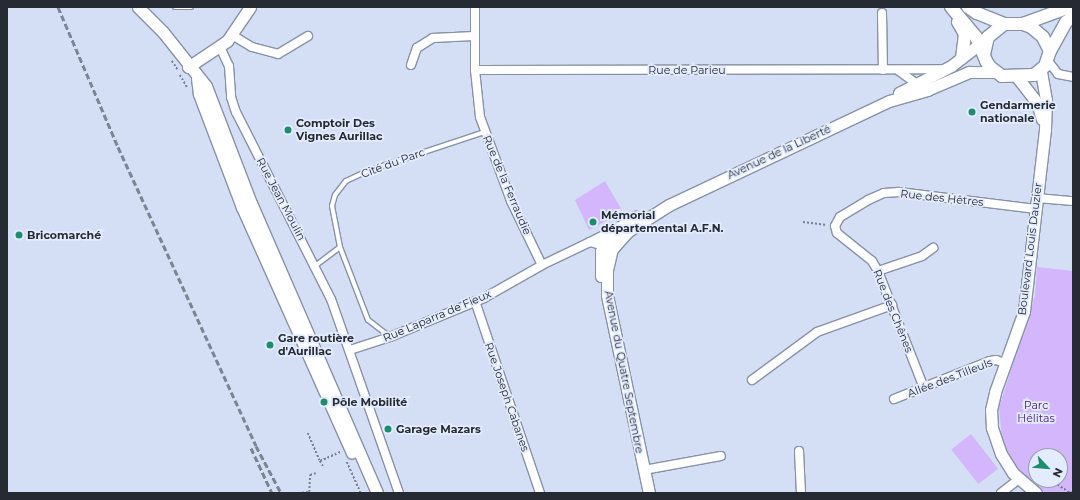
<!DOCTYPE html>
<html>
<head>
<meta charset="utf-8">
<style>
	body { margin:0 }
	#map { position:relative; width:1080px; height:500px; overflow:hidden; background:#d4dff5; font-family:Montserrat,sans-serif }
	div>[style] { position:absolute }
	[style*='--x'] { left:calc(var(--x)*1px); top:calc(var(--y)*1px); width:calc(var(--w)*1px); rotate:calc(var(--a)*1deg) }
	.green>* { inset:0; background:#d3b6fc; transform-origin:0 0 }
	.path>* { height:1.5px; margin-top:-0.75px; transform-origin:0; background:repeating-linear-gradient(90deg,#798190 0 2px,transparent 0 4px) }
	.roads { filter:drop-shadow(1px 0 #8892a6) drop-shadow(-1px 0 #8892a6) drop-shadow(0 1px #8892a6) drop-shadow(0 -1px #8892a6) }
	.lane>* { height:4px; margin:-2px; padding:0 2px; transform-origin:2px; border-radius:2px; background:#fff }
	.street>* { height:8px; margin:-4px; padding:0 4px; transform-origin:4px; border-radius:4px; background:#fff }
	.secondary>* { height:11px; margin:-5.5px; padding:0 5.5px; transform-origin:5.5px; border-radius:5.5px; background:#fff }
	.primary>* { height:12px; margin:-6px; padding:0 6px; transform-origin:6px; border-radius:6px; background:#fff }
	.rail>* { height:3px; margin-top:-1.5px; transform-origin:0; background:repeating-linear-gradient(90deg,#7c8392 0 6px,transparent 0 9px) }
	.dots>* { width:11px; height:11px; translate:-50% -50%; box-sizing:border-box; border:2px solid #e3ecfe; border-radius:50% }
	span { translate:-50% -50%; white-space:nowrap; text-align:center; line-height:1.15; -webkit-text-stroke:3.5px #e3ecfe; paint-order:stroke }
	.street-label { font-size:11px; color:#262a32 }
	.poi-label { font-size:11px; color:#262a32; font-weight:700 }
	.left { translate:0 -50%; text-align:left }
	.park-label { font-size:11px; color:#491576 }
	.frame { position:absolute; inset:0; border:8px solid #262a32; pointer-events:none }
	.north { position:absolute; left:1028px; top:448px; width:40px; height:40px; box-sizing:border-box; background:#e3ecfe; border:1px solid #979eac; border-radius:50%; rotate:116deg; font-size:11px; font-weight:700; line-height:16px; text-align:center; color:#262a32 }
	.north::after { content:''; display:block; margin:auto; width:14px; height:18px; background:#1e8d6c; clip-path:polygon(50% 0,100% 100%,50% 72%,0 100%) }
</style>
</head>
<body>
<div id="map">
	<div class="green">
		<div style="clip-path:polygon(605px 181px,623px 212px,589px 230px,575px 200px)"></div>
		<div style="clip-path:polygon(evenodd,1037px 267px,1073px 271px,1073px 493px,1046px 493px,1040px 489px,1015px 466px,1002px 440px,999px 407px,1035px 296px,1037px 267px,1036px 456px,1060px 456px,1060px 480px,1036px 480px,1036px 456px)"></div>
		<div style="left:971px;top:434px;width:44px;height:25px;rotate:52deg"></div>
	</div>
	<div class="path">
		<div style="--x:172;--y:61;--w:11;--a:56"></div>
		<div style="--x:180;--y:75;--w:14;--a:60"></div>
		<div style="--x:803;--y:222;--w:24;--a:7"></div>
		<div style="--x:308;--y:433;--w:30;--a:67"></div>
		<div style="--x:320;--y:461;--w:22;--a:-24"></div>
		<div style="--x:320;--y:461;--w:6;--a:59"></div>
		<div style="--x:347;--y:462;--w:34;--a:66"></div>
		<div style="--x:1034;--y:468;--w:2;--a:27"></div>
		<div style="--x:1051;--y:480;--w:23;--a:34"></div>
		<div style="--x:1070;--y:493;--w:3;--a:-18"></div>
		<div style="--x:298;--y:493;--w:11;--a:-5"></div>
		<div style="--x:309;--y:492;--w:17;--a:-87"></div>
		<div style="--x:310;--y:475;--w:6;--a:-18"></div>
	</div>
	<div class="roads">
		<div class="lane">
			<div style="--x:175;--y:7;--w:16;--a:0"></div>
			<div style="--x:315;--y:266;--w:31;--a:-37"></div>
			<div style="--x:390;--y:337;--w:28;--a:-142"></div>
			<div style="--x:368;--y:320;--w:78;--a:-111"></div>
			<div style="--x:340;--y:247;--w:42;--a:-101"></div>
			<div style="--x:332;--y:206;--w:11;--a:-75"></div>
			<div style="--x:335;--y:195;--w:18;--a:-52"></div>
			<div style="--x:346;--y:181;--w:23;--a:-25"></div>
			<div style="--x:367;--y:171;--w:123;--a:-18.4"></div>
		</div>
		<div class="street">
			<div style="--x:475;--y:7;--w:63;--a:90"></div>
			<div style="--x:475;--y:70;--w:47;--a:83.9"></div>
			<div style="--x:480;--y:117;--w:90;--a:69.7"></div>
			<div style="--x:511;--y:201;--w:71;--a:64.2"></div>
			<div style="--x:882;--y:13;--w:57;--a:89"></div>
			<div style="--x:232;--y:35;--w:23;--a:31"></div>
			<div style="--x:252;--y:47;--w:27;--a:15"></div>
			<div style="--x:278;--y:54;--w:35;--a:-31"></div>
			<div style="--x:220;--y:47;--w:21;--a:65"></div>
			<div style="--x:229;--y:66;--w:31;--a:86"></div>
			<div style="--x:231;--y:97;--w:16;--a:72"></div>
			<div style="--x:236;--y:112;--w:210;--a:63.1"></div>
			<div style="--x:331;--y:299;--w:206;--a:70.7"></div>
			<div style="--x:1048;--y:61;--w:16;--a:52"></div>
			<div style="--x:1058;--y:74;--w:15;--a:11"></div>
			<div style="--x:411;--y:65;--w:18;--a:-71"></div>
			<div style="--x:417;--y:48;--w:19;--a:-32"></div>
			<div style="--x:433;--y:38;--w:41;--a:-2.8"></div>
			<div style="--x:475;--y:70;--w:468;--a:-0.1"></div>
			<div style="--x:899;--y:71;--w:26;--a:36"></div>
			<div style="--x:1037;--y:198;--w:36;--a:5"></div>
			<div style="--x:590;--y:242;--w:28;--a:-27"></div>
			<div style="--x:878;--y:271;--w:46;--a:-18.8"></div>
			<div style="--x:922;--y:256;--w:14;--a:-36"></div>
			<div style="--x:475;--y:301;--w:203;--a:71.3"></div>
			<div style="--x:350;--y:350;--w:42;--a:-18"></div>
			<div style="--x:390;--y:337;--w:102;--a:-22.5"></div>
			<div style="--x:484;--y:298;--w:67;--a:-29.6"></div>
			<div style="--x:542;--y:265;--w:53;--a:-25.6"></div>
			<div style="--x:590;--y:242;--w:19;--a:16"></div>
			<div style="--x:752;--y:380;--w:81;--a:-36.4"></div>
			<div style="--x:817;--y:332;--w:80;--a:-19.8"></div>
			<div style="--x:924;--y:388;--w:126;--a:-111.5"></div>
			<div style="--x:878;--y:271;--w:12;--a:-121"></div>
			<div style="--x:872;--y:261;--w:45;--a:-141.3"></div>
			<div style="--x:837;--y:233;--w:7;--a:-106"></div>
			<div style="--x:835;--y:226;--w:10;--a:-61"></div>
			<div style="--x:840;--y:217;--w:33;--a:-31"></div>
			<div style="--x:868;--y:200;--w:17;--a:-24"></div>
			<div style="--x:884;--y:193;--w:15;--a:-4"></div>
			<div style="--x:899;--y:192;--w:138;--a:7.1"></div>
			<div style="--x:894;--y:399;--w:103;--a:-21.6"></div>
			<div style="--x:990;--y:361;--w:6;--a:-9"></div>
			<div style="--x:996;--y:360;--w:9;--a:18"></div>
			<div style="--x:799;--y:451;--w:42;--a:87.3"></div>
			<div style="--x:644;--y:470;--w:78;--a:-10.3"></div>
			<div style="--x:1001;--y:493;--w:23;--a:-38"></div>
		</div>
		<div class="secondary">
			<div style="--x:138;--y:7;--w:35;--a:45"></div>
			<div style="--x:163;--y:32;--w:69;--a:51.5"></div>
			<div style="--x:206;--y:86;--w:125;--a:69"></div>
			<div style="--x:251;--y:203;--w:316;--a:66.5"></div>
			<div style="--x:188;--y:67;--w:47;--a:-33.7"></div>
			<div style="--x:227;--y:41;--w:41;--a:-55.9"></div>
			<div style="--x:1017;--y:77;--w:33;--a:52"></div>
			<div style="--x:1037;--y:103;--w:17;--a:73"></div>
			<div style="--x:197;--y:78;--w:16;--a:83"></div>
			<div style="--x:199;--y:94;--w:121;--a:69.2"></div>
			<div style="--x:242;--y:207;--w:269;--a:65.9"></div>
			<div style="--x:921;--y:86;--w:7;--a:34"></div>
			<div style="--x:927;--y:90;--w:46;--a:-23.2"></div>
			<div style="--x:969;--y:72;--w:26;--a:0"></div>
			<div style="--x:899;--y:93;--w:59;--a:-27.4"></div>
			<div style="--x:951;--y:66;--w:44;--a:-37.6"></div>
			<div style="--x:601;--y:276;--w:25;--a:-90"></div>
			<div style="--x:601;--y:251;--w:8;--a:-67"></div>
			<div style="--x:604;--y:244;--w:20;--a:-49"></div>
			<div style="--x:617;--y:229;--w:22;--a:-34"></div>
			<div style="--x:649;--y:493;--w:202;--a:-102"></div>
			<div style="--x:607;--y:295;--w:25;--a:-90"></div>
			<div style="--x:607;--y:270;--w:22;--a:-77"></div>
			<div style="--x:612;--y:249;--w:24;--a:-48"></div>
			<div style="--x:628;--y:231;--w:49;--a:-32.4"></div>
			<div style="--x:669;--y:205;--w:243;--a:-25.3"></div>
			<div style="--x:889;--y:101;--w:40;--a:-16"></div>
			<div style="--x:1036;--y:493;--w:30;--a:-139"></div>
			<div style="--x:1013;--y:473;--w:22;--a:-122"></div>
			<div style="--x:1001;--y:454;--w:28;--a:-109"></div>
			<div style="--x:992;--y:428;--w:18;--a:-93"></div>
			<div style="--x:991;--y:410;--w:18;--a:-77"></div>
			<div style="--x:995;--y:392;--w:86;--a:-70.3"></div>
			<div style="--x:1024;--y:311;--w:183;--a:-83.4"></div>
			<div style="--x:1045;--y:129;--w:29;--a:-88"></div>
			<div style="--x:1046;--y:100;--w:29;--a:-100"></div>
		</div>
		<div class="primary">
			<div style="--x:951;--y:7;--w:39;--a:50"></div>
			<div style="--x:976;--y:37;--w:26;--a:67"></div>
			<div style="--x:986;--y:61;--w:7;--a:56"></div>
			<div style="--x:990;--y:67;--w:15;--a:37"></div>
			<div style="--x:1002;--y:76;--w:32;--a:-2"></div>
			<div style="--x:1034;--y:75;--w:14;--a:-39"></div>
			<div style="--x:1045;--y:66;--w:16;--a:-72"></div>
			<div style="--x:1050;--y:51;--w:16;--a:-117"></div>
			<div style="--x:1043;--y:37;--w:16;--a:-140"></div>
			<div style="--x:1031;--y:27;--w:9;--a:-159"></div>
			<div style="--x:1023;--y:24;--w:19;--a:180"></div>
			<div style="--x:1004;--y:24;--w:21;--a:141"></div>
			<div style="--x:988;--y:37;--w:17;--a:103"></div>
			<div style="--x:968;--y:7;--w:11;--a:34"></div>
			<div style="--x:977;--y:13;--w:29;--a:22"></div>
			<div style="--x:958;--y:22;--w:14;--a:60"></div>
			<div style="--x:965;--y:34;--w:24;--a:97"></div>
			<div style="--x:1023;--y:24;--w:50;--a:-19.9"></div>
			<div style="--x:1050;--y:51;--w:33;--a:-61"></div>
			<div style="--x:1066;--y:22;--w:9;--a:-36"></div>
		</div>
	</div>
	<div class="rail">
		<div style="--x:58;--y:7;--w:152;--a:66.8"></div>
		<div style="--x:118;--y:147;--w:329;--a:65.2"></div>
		<div style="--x:256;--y:446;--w:53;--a:62"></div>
		<div style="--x:251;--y:448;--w:50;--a:65"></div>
	</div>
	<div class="dots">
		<div style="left:972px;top:112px;background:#1e8d6c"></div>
		<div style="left:288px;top:130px;background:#1e8d6c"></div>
		<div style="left:593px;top:222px;background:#1e8d6c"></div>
		<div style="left:19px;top:235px;background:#1e8d6c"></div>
		<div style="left:270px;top:345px;background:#1e8d6c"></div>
		<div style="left:324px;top:402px;background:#1e8d6c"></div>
		<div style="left:388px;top:429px;background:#1e8d6c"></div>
	</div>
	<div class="street-label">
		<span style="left:687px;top:70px">Rue de Parieu</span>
		<span style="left:779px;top:152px;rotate:-25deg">Avenue de la Liberté</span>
		<span style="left:393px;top:163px;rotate:-20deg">Cité du Parc</span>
		<span style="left:507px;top:185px;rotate:67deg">Rue de la Ferraudie</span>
		<span style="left:942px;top:198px;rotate:6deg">Rue des Hêtres</span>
		<span style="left:281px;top:199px;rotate:62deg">Rue Jean Moulin</span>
		<span style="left:1030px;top:249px;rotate:-83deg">Boulevard Louis Dauzier</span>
		<span style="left:893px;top:311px;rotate:68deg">Rue des Chênes</span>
		<span style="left:437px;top:316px;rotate:-23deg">Rue Laparra de Fieux</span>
		<span style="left:624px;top:372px;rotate:79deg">Avenue du Quatre Septembre</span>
		<span style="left:950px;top:378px;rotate:-21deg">Allée des Tilleuls</span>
		<span style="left:507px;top:397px;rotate:71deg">Rue Joseph Cabanes</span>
	</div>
	<div class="poi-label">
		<span class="left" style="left:980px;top:112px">Gendarmerie<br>nationale</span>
		<span class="left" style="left:296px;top:130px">Comptoir Des<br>Vignes Aurillac</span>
		<span class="left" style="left:601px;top:222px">Mémorial<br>départemental A.F.N.</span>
		<span class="left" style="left:27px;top:235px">Bricomarché</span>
		<span class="left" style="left:278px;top:345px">Gare routière<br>d'Aurillac</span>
		<span class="left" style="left:332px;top:402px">Pôle Mobilité</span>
		<span class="left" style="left:396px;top:429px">Garage Mazars</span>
	</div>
	<div class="park-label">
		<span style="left:1036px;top:412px">Parc<br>Hélitas</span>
	</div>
	<div class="frame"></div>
	<div class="north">N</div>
</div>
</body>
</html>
